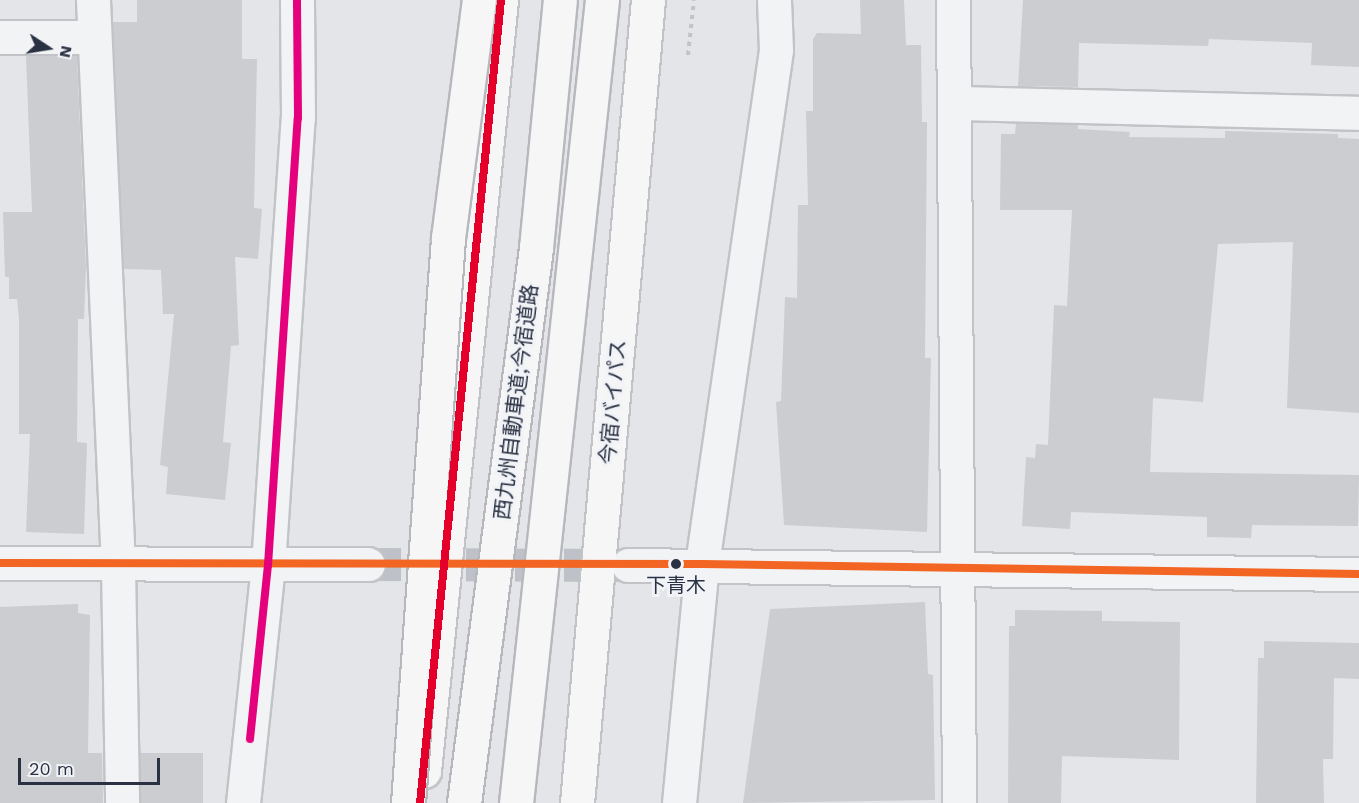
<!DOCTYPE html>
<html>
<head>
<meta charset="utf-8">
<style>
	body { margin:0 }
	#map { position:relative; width:1359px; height:803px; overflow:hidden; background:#e3e5e8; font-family:"Work Sans","Noto Sans JP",sans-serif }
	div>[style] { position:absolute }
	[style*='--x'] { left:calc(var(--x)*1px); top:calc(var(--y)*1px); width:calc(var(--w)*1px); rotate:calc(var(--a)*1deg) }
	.building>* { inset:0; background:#cccdd0; transform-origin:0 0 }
	.street-tunnel>* { height:33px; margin-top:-16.5px; transform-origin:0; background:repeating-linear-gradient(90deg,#bec1c7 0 33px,transparent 0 49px) }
	.path>* { height:4px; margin-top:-2px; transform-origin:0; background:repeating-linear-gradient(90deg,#c2c3c8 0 4.5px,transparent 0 9px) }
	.roads { filter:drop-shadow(2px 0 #c1c3c6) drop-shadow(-2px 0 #c1c3c6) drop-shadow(0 2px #c1c3c6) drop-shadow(0 -2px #c1c3c6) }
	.street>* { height:33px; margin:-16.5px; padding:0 16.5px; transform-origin:16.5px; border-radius:16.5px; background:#f2f3f5 }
	.highway>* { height:33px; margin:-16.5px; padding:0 16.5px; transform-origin:16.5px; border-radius:16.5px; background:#f6f6f7 }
	.bridges { filter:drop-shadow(2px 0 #b6b8bd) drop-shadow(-2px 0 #b6b8bd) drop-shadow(0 2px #b6b8bd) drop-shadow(0 -2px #b6b8bd) }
	.highway-bridge>* { height:33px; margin:-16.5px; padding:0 16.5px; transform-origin:16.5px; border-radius:16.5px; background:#f6f6f7 }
	.bus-1>* { height:8px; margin:-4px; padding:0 4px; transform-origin:4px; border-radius:4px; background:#f26522 }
	.bus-2>* { height:8px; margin:-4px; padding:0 4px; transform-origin:4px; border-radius:4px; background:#e5007d }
	.bus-3>* { height:8px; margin:-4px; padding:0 4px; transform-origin:4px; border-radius:4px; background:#e4002b }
	.dots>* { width:16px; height:16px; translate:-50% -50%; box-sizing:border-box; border:3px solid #f1f3f7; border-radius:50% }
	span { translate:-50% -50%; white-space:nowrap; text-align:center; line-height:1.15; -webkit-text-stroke:6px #f1f3f7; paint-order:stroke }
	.bus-label { font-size:20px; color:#2a3142 }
	.street-label { font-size:21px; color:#2a3142 }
	.north { position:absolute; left:18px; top:18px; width:60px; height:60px; -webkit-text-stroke:4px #f1f3f7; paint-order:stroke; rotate:102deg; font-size:16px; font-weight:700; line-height:24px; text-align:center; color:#2a3142 }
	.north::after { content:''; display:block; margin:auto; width:21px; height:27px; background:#2a3142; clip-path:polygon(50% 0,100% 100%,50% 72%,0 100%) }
	.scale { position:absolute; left:18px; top:758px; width:142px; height:27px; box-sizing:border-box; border:3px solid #2a3142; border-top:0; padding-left:8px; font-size:18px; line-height:21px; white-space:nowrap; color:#2a3142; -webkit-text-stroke:4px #f1f3f7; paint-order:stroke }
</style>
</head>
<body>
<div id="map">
	<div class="building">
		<div style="clip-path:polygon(137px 0,242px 0,242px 59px,257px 59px,254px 208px,262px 209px,258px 259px,235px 257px,239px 345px,231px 346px,223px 442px,231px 443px,225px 500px,166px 494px,168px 467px,160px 465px,174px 314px,163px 314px,161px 270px,124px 269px,113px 22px,137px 22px)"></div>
		<div style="clip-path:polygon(860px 0,904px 0,906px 45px,921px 45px,922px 122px,927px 122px,925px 358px,931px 358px,927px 532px,784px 525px,776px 402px,781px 401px,785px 297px,797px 298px,798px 205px,808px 205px,806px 111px,813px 111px,813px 39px,817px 33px,861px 34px)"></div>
		<div style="clip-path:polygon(1023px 0,1359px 0,1359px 67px,1311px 65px,1312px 43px,1209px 39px,1208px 46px,1079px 43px,1078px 87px,1018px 86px)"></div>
		<div style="clip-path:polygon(26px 56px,77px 56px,86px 268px,84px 319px,78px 319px,77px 442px,87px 443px,84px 534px,26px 532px,30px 434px,19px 434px,19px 319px,17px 299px,9px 299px,9px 277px,5px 277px,3px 212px,32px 212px)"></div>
		<div style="clip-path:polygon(1016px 123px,1078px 125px,1078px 129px,1130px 132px,1129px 137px,1225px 138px,1225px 131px,1338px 134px,1338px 138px,1359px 139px,1359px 413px,1287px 408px,1293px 242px,1218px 244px,1203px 402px,1153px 398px,1150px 472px,1359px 475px,1358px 526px,1252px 525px,1251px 538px,1207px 537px,1207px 517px,1071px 512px,1070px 529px,1022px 526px,1026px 457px,1035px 458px,1036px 444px,1048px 445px,1054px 305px,1067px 306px,1072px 210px,1000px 210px,1001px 134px,1015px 134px)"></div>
		<div style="clip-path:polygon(925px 602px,928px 674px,933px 675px,935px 800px,743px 803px,770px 609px)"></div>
		<div style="clip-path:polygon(78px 604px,78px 613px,90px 615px,88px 753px,102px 753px,103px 803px,0 803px,0 607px)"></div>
		<div style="clip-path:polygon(1015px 610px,1102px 611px,1102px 621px,1180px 622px,1179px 760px,1062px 756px,1061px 803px,1008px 803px,1009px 626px,1015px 626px)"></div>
		<div style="clip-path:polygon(1264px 641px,1359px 643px,1359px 679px,1334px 678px,1333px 759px,1323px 759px,1324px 803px,1256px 803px,1258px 658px,1264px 658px)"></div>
		<div style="left:140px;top:753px;width:63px;height:50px"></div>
	</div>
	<div class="street-tunnel">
		<div style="--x:368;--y:564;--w:260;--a:0.2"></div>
	</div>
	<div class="path">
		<div style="--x:688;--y:55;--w:55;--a:-83.8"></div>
	</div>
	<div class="roads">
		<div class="street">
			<div style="--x:93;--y:0;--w:567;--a:87.47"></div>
			<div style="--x:118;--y:566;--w:237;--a:89"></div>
			<div style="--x:953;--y:0;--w:803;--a:89.57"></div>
			<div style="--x:0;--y:37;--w:94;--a:0"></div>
			<div style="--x:955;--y:103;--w:404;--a:1.4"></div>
			<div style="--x:0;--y:563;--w:368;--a:0.2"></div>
			<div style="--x:628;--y:565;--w:731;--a:0.71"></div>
			<div style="--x:243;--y:803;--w:239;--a:-84"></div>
			<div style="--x:268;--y:565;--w:448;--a:-86.2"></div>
			<div style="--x:298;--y:118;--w:118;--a:-90.5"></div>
			<div style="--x:679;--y:803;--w:240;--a:-84.5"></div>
			<div style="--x:702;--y:564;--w:519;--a:-81.81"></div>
			<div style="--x:776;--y:50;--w:50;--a:-92.3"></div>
		</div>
		<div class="highway">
			<div style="--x:424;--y:771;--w:775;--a:-84.3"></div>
			<div style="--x:577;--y:803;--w:806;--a:-84.95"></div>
		</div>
	</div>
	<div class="bridges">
		<div class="highway-bridge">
			<div style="--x:408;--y:803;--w:566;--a:-85.95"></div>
			<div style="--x:448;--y:238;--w:240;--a:-82.6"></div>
			<div style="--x:464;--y:803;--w:560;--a:-82.61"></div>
			<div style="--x:536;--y:248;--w:249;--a:-84.5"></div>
			<div style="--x:516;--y:803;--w:808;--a:-83.89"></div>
		</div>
	</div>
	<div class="bus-1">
		<div style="--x:0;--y:563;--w:702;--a:0.08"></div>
		<div style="--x:702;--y:564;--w:657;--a:0.87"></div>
	</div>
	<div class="bus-2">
		<div style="--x:250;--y:739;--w:175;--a:-84.1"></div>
		<div style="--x:268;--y:565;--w:448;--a:-86.2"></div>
		<div style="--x:298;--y:118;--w:118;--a:-90.5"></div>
	</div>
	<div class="bus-3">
		<div style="--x:420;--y:803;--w:807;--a:-84.24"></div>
	</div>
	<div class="dots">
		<div style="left:676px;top:564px;background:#2a3142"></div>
	</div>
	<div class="bus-label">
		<span style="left:676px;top:585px">下青木</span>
	</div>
	<div class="street-label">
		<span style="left:516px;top:402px;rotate:-83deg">西九州自動車道;今宿道路</span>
		<span style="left:613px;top:402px;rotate:-85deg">今宿バイパス</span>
	</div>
	<div class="north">N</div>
	<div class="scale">20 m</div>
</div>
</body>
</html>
